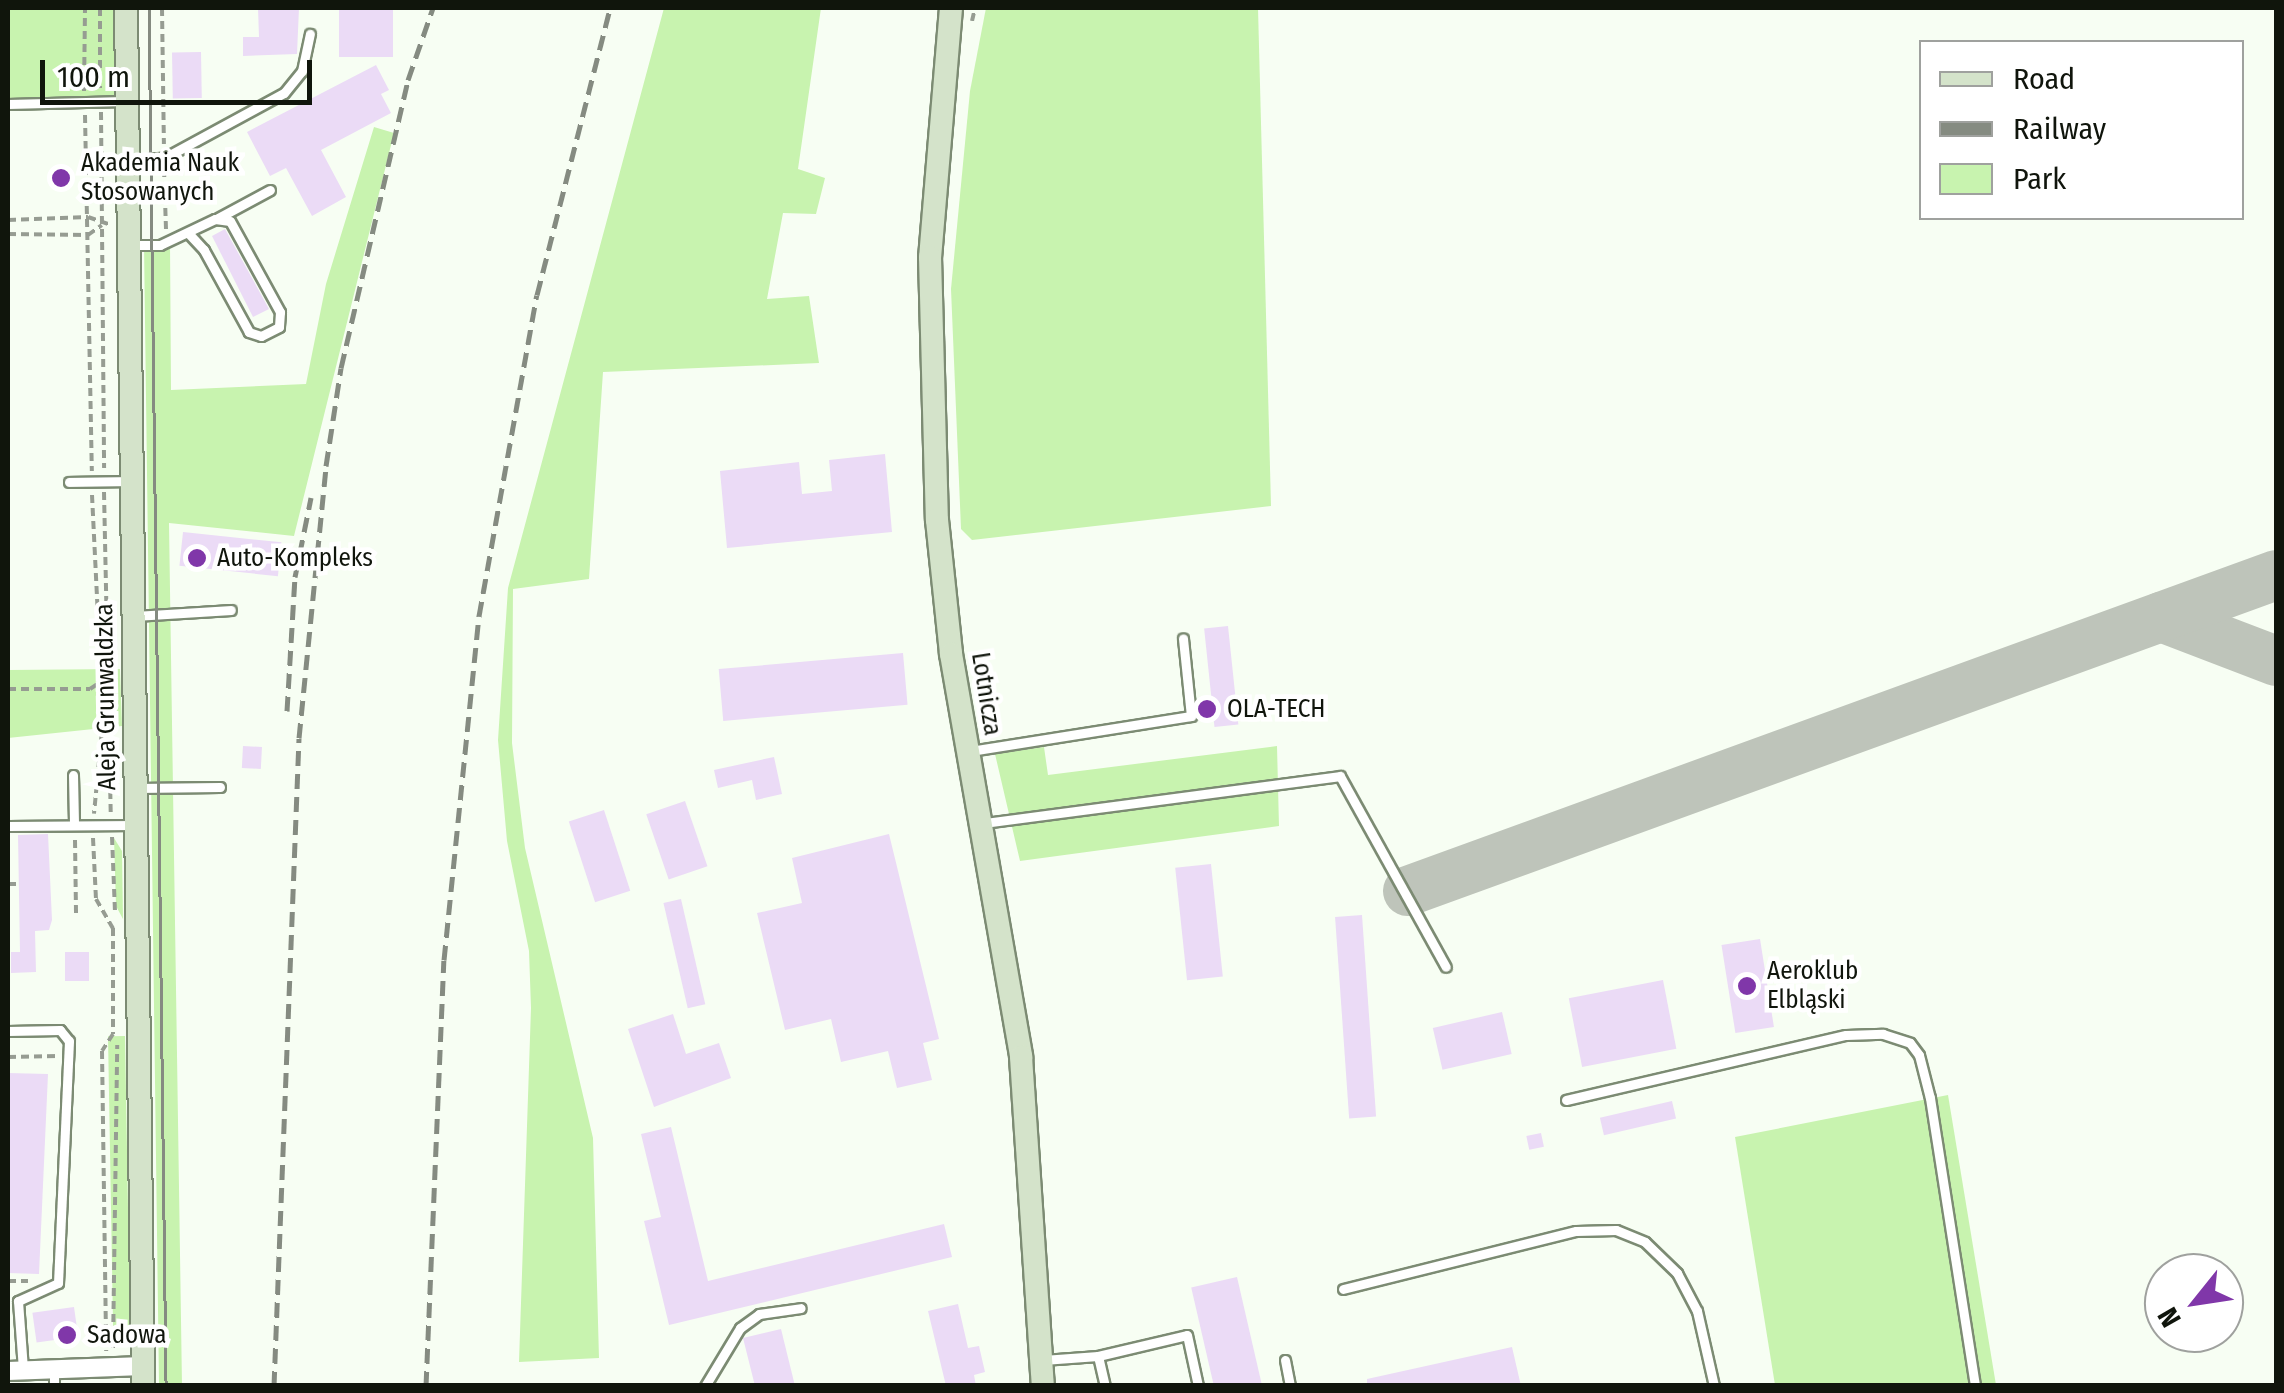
<!DOCTYPE html>
<html>
<head>
<meta charset="utf-8">
<style>
	body { margin:0 }
	#map { position:relative; width:2284px; height:1393px; overflow:hidden; background:#f7fef3; font-family:"Fira Sans Condensed",sans-serif }
	div>[style] { position:absolute }
	[style*='--x'] { left:calc(var(--x)*1px); top:calc(var(--y)*1px); width:calc(var(--w)*1px); rotate:calc(var(--a)*1deg) }
	.green>* { inset:0; background:#c8f3af; transform-origin:0 0 }
	.taxiway>* { height:50px; margin:-25px; padding:0 25px; transform-origin:25px; border-radius:25px; background:#bec4ba }
	.building>* { inset:0; background:#ebdbf6; transform-origin:0 0 }
	.path>* { height:4px; margin-top:-2px; transform-origin:0; background:repeating-linear-gradient(90deg,#969c92 0 8px,transparent 0 13px) }
	.roads { filter:drop-shadow(2px 0 #7c8b73) drop-shadow(-2px 0 #7c8b73) drop-shadow(0 2px #7c8b73) drop-shadow(0 -2px #7c8b73) }
	.lane>* { height:9px; margin:-4.5px; padding:0 4.5px; transform-origin:4.5px; border-radius:4.5px; background:#fff }
	.street>* { height:18px; margin:-9px; padding:0 9px; transform-origin:9px; border-radius:9px; background:#fff }
	.secondary>* { height:22px; margin:-11px; padding:0 11px; transform-origin:11px; border-radius:11px; background:#d4e3ca }
	.tram>* { height:2.5px; margin:-1.25px; padding:0 1.25px; transform-origin:1.25px; border-radius:1.25px; background:#858b81 }
	.rail>* { height:5px; margin-top:-2.5px; transform-origin:0; background:repeating-linear-gradient(90deg,#858b81 0 15px,transparent 0 23px) }
	.dots>* { width:28px; height:28px; translate:-50% -50%; box-sizing:border-box; border:5px solid #fff; border-radius:50% }
	span { translate:-50% -50%; white-space:nowrap; text-align:center; line-height:1.15; -webkit-text-stroke:9px #fff; paint-order:stroke }
	.poi-label { font-size:25px; color:#10150c }
	.left { translate:0 -50%; text-align:left }
	.street-label { font-size:25px; color:#10150c }
	.frame { position:absolute; inset:0; border:10px solid #10150c; pointer-events:none }
	.legend { position:absolute; left:1919px; top:40px; width:325px; height:180px; box-sizing:border-box; background:#fff; border:2px solid #9fa19e; margin:0; padding:12px 18px; list-style:none; font-size:30px; color:#10150c }
	.legend li { display:flex; align-items:center; gap:20px; height:50px }
	.legend b { width:50px; border:2px solid #9fa19e }
	.north { position:absolute; left:2144px; top:1253px; width:100px; height:100px; box-sizing:border-box; background:#fff; border:2px solid #9fa19e; border-radius:50%; rotate:240deg; font-size:28px; font-weight:700; line-height:40px; text-align:center; color:#10150c }
	.north::after { content:''; display:block; margin:auto; width:35px; height:45px; background:#8037a9; clip-path:polygon(50% 0,100% 100%,50% 72%,0 100%) }
	.scale { position:absolute; left:40px; top:60px; width:272px; height:45px; box-sizing:border-box; border:5px solid #10150c; border-top:0; padding-left:12px; font-size:30px; line-height:35px; white-space:nowrap; color:#10150c; -webkit-text-stroke:8px #fff; paint-order:stroke }
</style>
</head>
<body>
<div id="map">
	<div class="green">
		<div style="left:8px;top:8px;width:106px;height:96px"></div>
		<div style="clip-path:polygon(664px 8px,821px 8px,798px 169px,825px 178px,816px 214px,783px 213px,767px 299px,809px 296px,819px 363px,603px 372px,589px 579px,513px 589px,512px 743px,525px 848px,593px 1138px,599px 1358px,519px 1362px,531px 1008px,529px 951px,507px 841px,498px 740px,508px 588px)"></div>
		<div style="clip-path:polygon(986px 8px,1258px 8px,1271px 506px,972px 540px,961px 529px,951px 289px,970px 91px)"></div>
		<div style="clip-path:polygon(374px 127px,394px 133px,294px 536px,169px 523px,182px 1386px,159px 1385px,144px 245px,170px 242px,171px 390px,306px 384px,326px 284px)"></div>
		<div style="clip-path:polygon(120px 669px,122px 726px,8px 738px,8px 670px)"></div>
		<div style="clip-path:polygon(1277px 746px,1279px 826px,1020px 861px,995px 754px,1044px 747px,1048px 775px)"></div>
		<div style="clip-path:polygon(114px 838px,122px 851px,123px 919px,116px 906px)"></div>
		<div style="left:125px;top:1036px;width:292px;height:17px;rotate:89deg"></div>
		<div style="clip-path:polygon(1948px 1095px,1996px 1385px,1775px 1385px,1735px 1137px)"></div>
	</div>
	<div class="taxiway">
		<div style="--x:2161;--y:617;--w:123;--a:20.9"></div>
		<div style="--x:1408;--y:891;--w:924;--a:-20"></div>
	</div>
	<div class="building">
		<div style="clip-path:polygon(258px 8px,299px 8px,297px 54px,243px 56px,243px 37px,259px 37px)"></div>
		<div style="left:339px;top:8px;width:54px;height:49px"></div>
		<div style="left:201px;top:52px;width:46px;height:29px;rotate:89deg"></div>
		<div style="clip-path:polygon(376px 65px,389px 90px,381px 94px,391px 113px,321px 150px,346px 197px,312px 216px,286px 168px,270px 176px,247px 132px)"></div>
		<div style="clip-path:polygon(225px 229px,269px 309px,253px 317px,212px 236px)"></div>
		<div style="clip-path:polygon(885px 454px,892px 532px,727px 548px,720px 471px,799px 462px,802px 494px,832px 491px,829px 460px)"></div>
		<div style="left:183px;top:532px;width:99px;height:34px;rotate:6deg"></div>
		<div style="left:1228px;top:626px;width:99px;height:24px;rotate:84deg"></div>
		<div style="left:903px;top:653px;width:52px;height:185px;rotate:85deg"></div>
		<div style="left:243px;top:746px;width:19px;height:22px;rotate:3deg"></div>
		<div style="clip-path:polygon(774px 757px,782px 794px,756px 800px,752px 780px,718px 788px,714px 770px)"></div>
		<div style="left:685px;top:801px;width:69px;height:41px;rotate:71deg"></div>
		<div style="left:604px;top:810px;width:85px;height:37px;rotate:72deg"></div>
		<div style="clip-path:polygon(48px 834px,52px 920px,49px 930px,35px 931px,36px 972px,11px 973px,11px 952px,20px 952px,18px 835px)"></div>
		<div style="clip-path:polygon(889px 834px,939px 1039px,923px 1043px,932px 1080px,897px 1088px,888px 1051px,841px 1062px,831px 1019px,785px 1030px,757px 913px,802px 903px,792px 858px)"></div>
		<div style="left:1211px;top:864px;width:113px;height:36px;rotate:84deg"></div>
		<div style="left:681px;top:899px;width:108px;height:18px;rotate:77deg"></div>
		<div style="left:1362px;top:915px;width:202px;height:27px;rotate:86deg"></div>
		<div style="left:1760px;top:939px;width:89px;height:39px;rotate:81deg"></div>
		<div style="left:65px;top:952px;width:24px;height:29px"></div>
		<div style="left:1663px;top:980px;width:70px;height:96px;rotate:79deg"></div>
		<div style="left:1502px;top:1012px;width:43px;height:71px;rotate:77deg"></div>
		<div style="clip-path:polygon(673px 1014px,686px 1054px,719px 1043px,731px 1078px,654px 1107px,628px 1029px)"></div>
		<div style="clip-path:polygon(8px 1073px,48px 1074px,39px 1274px,8px 1273px)"></div>
		<div style="left:1672px;top:1101px;width:18px;height:74px;rotate:77deg"></div>
		<div style="clip-path:polygon(671px 1127px,708px 1281px,944px 1224px,952px 1257px,669px 1325px,644px 1221px,661px 1217px,641px 1134px)"></div>
		<div style="left:1541px;top:1133px;width:14px;height:15px;rotate:78deg"></div>
		<div style="left:1237px;top:1277px;width:112px;height:47px;rotate:77deg"></div>
		<div style="clip-path:polygon(958px 1304px,968px 1348px,979px 1346px,985px 1372px,974px 1375px,976px 1386px,946px 1386px,928px 1311px)"></div>
		<div style="left:74px;top:1307px;width:30px;height:42px;rotate:82deg"></div>
		<div style="clip-path:polygon(781px 1329px,795px 1386px,755px 1386px,743px 1338px)"></div>
		<div style="clip-path:polygon(1512px 1347px,1521px 1386px,1367px 1386px,1367px 1379px)"></div>
	</div>
	<div class="path">
		<div style="--x:100;--y:8;--w:80;--a:90"></div>
		<div style="--x:162;--y:8;--w:136;--a:89.2"></div>
		<div style="--x:972;--y:21;--w:13;--a:-77"></div>
		<div style="--x:84;--y:91;--w:83;--a:-89.3"></div>
		<div style="--x:101;--y:112;--w:356;--a:89.5"></div>
		<div style="--x:85;--y:115;--w:356;--a:88.9"></div>
		<div style="--x:164;--y:169;--w:60;--a:88.1"></div>
		<div style="--x:8;--y:220;--w:80;--a:-2.1"></div>
		<div style="--x:88;--y:217;--w:24;--a:19"></div>
		<div style="--x:8;--y:234;--w:80;--a:0.7"></div>
		<div style="--x:88;--y:235;--w:17;--a:-36"></div>
		<div style="--x:104;--y:492;--w:321;--a:88.8"></div>
		<div style="--x:92;--y:495;--w:225;--a:87.2"></div>
		<div style="--x:103;--y:720;--w:94;--a:95.5"></div>
		<div style="--x:8;--y:689;--w:82;--a:0"></div>
		<div style="--x:90;--y:689;--w:11;--a:-34"></div>
		<div style="--x:112;--y:837;--w:75;--a:87.7"></div>
		<div style="--x:93;--y:838;--w:61;--a:87.2"></div>
		<div style="--x:96;--y:899;--w:34;--a:60"></div>
		<div style="--x:113;--y:928;--w:106;--a:90"></div>
		<div style="--x:113;--y:1034;--w:20;--a:123"></div>
		<div style="--x:102;--y:1051;--w:300;--a:89.2"></div>
		<div style="--x:75;--y:840;--w:76;--a:89.2"></div>
		<div style="--x:8;--y:869;--w:15;--a:90"></div>
		<div style="--x:8;--y:884;--w:8;--a:0"></div>
		<div style="--x:8;--y:1057;--w:50;--a:-1.1"></div>
		<div style="--x:8;--y:1281;--w:20;--a:0"></div>
		<div style="--x:113;--y:1348;--w:303;--a:-89.2"></div>
	</div>
	<div class="roads">
		<div class="lane">
			<div style="--x:8;--y:104;--w:117;--a:-1.5"></div>
			<div style="--x:130;--y:161;--w:36;--a:-6"></div>
			<div style="--x:166;--y:157;--w:134;--a:-28.5"></div>
			<div style="--x:284;--y:93;--w:28;--a:-51"></div>
			<div style="--x:302;--y:71;--w:38;--a:-78"></div>
			<div style="--x:218;--y:218;--w:59;--a:-28.3"></div>
			<div style="--x:131;--y:245;--w:29;--a:0"></div>
			<div style="--x:160;--y:245;--w:61;--a:-25.3"></div>
			<div style="--x:215;--y:219;--w:15;--a:8"></div>
			<div style="--x:230;--y:221;--w:104;--a:61.2"></div>
			<div style="--x:280;--y:312;--w:15;--a:94"></div>
			<div style="--x:279;--y:327;--w:20;--a:153"></div>
			<div style="--x:261;--y:336;--w:13;--a:-162"></div>
			<div style="--x:249;--y:332;--w:94;--a:-118.8"></div>
			<div style="--x:204;--y:250;--w:23;--a:-133"></div>
			<div style="--x:69;--y:482;--w:61;--a:-0.9"></div>
			<div style="--x:135;--y:616;--w:96;--a:-3.6"></div>
			<div style="--x:970;--y:751;--w:224;--a:-9"></div>
			<div style="--x:1191;--y:716;--w:78;--a:-95.9"></div>
			<div style="--x:73;--y:775;--w:47;--a:88.8"></div>
			<div style="--x:137;--y:788;--w:83;--a:-0.7"></div>
			<div style="--x:984;--y:823;--w:359;--a:-7.5"></div>
			<div style="--x:1340;--y:776;--w:218;--a:61"></div>
			<div style="--x:8;--y:826;--w:127;--a:-0.5"></div>
			<div style="--x:8;--y:1031;--w:52;--a:-1.1"></div>
			<div style="--x:60;--y:1030;--w:14;--a:51"></div>
			<div style="--x:69;--y:1041;--w:242;--a:92.6"></div>
			<div style="--x:58;--y:1283;--w:44;--a:155.8"></div>
			<div style="--x:18;--y:1301;--w:68;--a:85.8"></div>
			<div style="--x:1566;--y:1100;--w:287;--a:-13.1"></div>
			<div style="--x:1846;--y:1035;--w:37;--a:-2"></div>
			<div style="--x:1883;--y:1034;--w:28;--a:18"></div>
			<div style="--x:1910;--y:1043;--w:15;--a:53"></div>
			<div style="--x:1919;--y:1055;--w:44;--a:75.7"></div>
			<div style="--x:1930;--y:1098;--w:291;--a:81.1"></div>
			<div style="--x:1343;--y:1289;--w:240;--a:-14"></div>
			<div style="--x:1576;--y:1231;--w:40;--a:-1.4"></div>
			<div style="--x:1616;--y:1230;--w:31;--a:22"></div>
			<div style="--x:1645;--y:1242;--w:45;--a:44.1"></div>
			<div style="--x:1677;--y:1273;--w:43;--a:62.2"></div>
			<div style="--x:1697;--y:1311;--w:77;--a:77.2"></div>
			<div style="--x:1098;--y:1356;--w:31;--a:77"></div>
			<div style="--x:1043;--y:1360;--w:55;--a:-4.2"></div>
			<div style="--x:1098;--y:1356;--w:91;--a:-13.3"></div>
			<div style="--x:1187;--y:1335;--w:52;--a:77.8"></div>
			<div style="--x:1285;--y:1360;--w:26;--a:79"></div>
			<div style="--x:54;--y:1386;--w:18;--a:-90"></div>
			<div style="--x:705;--y:1386;--w:68;--a:-58.9"></div>
			<div style="--x:740;--y:1328;--w:24;--a:-36"></div>
			<div style="--x:759;--y:1314;--w:42;--a:-8.1"></div>
		</div>
		<div class="street">
			<div style="--x:8;--y:1371;--w:135;--a:-2.1"></div>
		</div>
		<div class="secondary">
			<div style="--x:126;--y:8;--w:1378;--a:89.29"></div>
			<div style="--x:951;--y:8;--w:250;--a:94.8"></div>
			<div style="--x:930;--y:257;--w:263;--a:88.5"></div>
			<div style="--x:937;--y:520;--w:135;--a:84"></div>
			<div style="--x:951;--y:654;--w:409;--a:80.1"></div>
			<div style="--x:1021;--y:1057;--w:330;--a:86.2"></div>
		</div>
	</div>
	<div class="tram">
		<div style="--x:149;--y:8;--w:1378;--a:89.29"></div>
	</div>
	<div class="rail">
		<div style="--x:287;--y:711;--w:134;--a:-86.6"></div>
		<div style="--x:295;--y:577;--w:81;--a:-78.6"></div>
		<div style="--x:274;--y:1386;--w:648;--a:-87.79"></div>
		<div style="--x:299;--y:738;--w:273;--a:-84.3"></div>
		<div style="--x:326;--y:466;--w:99;--a:-81.3"></div>
		<div style="--x:341;--y:368;--w:296;--a:-76.9"></div>
		<div style="--x:408;--y:80;--w:76;--a:-70.9"></div>
		<div style="--x:426;--y:1386;--w:426;--a:-87.6"></div>
		<div style="--x:444;--y:960;--w:346;--a:-84.2"></div>
		<div style="--x:479;--y:616;--w:326;--a:-79.8"></div>
		<div style="--x:537;--y:295;--w:296;--a:-75.7"></div>
	</div>
	<div class="dots">
		<div style="left:61px;top:178px;background:#8037a9"></div>
		<div style="left:197px;top:558px;background:#8037a9"></div>
		<div style="left:1207px;top:709px;background:#8037a9"></div>
		<div style="left:1747px;top:986px;background:#8037a9"></div>
		<div style="left:67px;top:1335px;background:#8037a9"></div>
	</div>
	<div class="poi-label">
		<span class="left" style="left:81px;top:178px">Akademia Nauk<br>Stosowanych</span>
		<span class="left" style="left:217px;top:558px">Auto-Kompleks</span>
		<span class="left" style="left:1227px;top:709px">OLA-TECH</span>
		<span class="left" style="left:1767px;top:986px">Aeroklub<br>Elbląski</span>
		<span class="left" style="left:87px;top:1335px">Sadowa</span>
	</div>
	<div class="street-label">
		<span style="left:986px;top:694px;rotate:81deg">Lotnicza</span>
		<span style="left:106px;top:697px;rotate:-91deg">Aleja Grunwaldzka</span>
	</div>
	<div class="frame"></div>
	<ul class="legend">
	<li><b style="height:12px;background:#d4e3ca"></b>Road</li>
	<li><b style="height:12px;background:#858b81"></b>Railway</li>
	<li><b style="height:28px;background:#c8f3af"></b>Park</li>
	</ul>
	<div class="north">N</div>
	<div class="scale">100 m</div>
</div>
</body>
</html>
